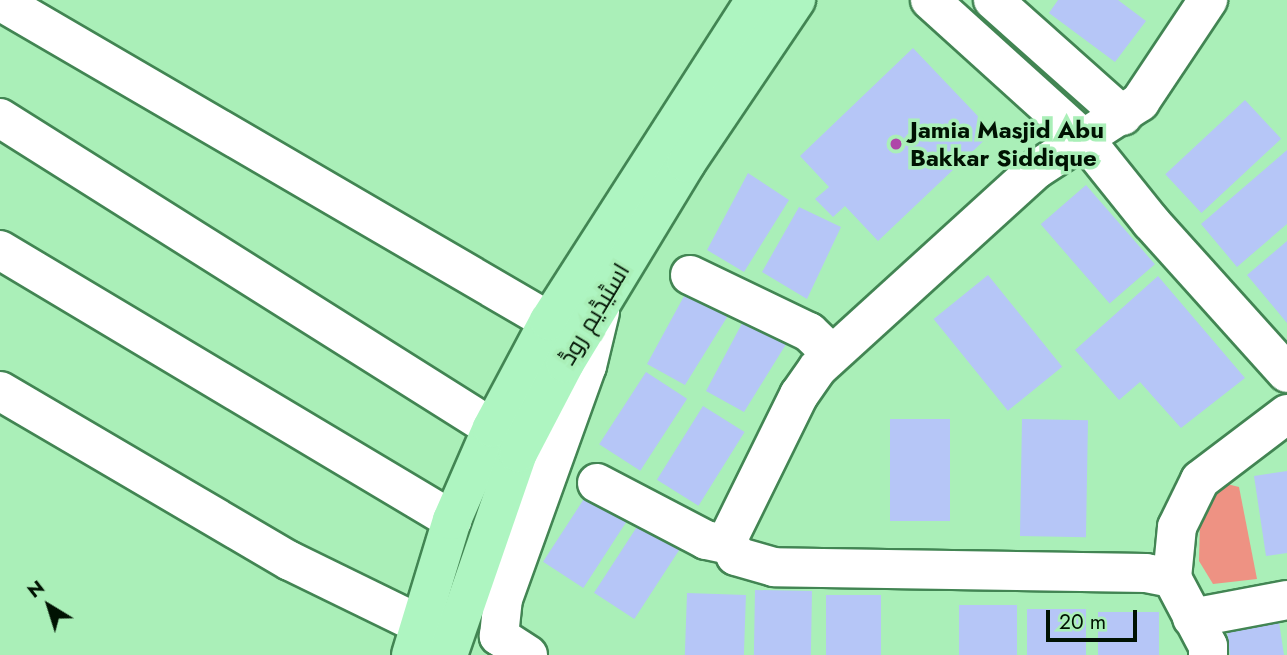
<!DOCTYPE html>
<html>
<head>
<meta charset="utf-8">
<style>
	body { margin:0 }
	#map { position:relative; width:1287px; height:655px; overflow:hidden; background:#aaefb8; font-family:Jost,Cairo,sans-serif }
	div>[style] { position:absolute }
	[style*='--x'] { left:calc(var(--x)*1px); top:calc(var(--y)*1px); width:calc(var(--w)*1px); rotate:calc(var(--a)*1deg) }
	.green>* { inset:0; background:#ee9283 }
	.building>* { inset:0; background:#b6c6f7; transform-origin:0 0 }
	.roads { filter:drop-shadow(2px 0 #428553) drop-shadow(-2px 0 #428553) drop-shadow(0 2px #428553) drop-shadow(0 -2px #428553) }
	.minor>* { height:38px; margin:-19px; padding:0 19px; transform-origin:19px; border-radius:19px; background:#fff }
	.major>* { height:38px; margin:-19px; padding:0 19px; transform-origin:19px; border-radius:19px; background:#aef5c1 }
	.dots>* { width:19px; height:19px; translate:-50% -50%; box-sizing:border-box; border:4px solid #aaefb8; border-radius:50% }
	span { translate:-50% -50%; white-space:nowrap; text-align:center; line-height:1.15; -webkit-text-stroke:7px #aaefb8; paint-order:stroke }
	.poi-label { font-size:24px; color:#001202; font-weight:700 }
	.left { translate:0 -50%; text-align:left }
	.street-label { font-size:24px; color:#001202 }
	.north { position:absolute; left:14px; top:571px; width:70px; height:70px; -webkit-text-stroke:5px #aaefb8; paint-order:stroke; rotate:322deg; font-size:19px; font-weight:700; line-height:28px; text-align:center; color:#001202 }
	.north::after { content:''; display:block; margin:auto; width:24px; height:32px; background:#001202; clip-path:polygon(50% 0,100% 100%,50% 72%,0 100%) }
	.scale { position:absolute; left:1046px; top:610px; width:91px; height:32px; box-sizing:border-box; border:4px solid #001202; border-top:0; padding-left:9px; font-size:21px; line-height:24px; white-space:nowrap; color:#001202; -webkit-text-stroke:5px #aaefb8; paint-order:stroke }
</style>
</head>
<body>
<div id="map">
	<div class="green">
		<div style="clip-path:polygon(1223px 483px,1239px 487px,1257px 579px,1213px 584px,1199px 561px,1200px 521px)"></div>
	</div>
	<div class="building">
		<div style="clip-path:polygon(1058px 0,1118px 0,1146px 21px,1115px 62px,1049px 13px)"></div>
		<div style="clip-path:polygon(913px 48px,993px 132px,878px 241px,845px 206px,833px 217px,815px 199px,829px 187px,800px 156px)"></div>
		<div style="left:1245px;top:100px;width:53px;height:109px;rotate:47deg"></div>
		<div style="clip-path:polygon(1287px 150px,1287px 224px,1237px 267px,1201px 224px)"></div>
		<div style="clip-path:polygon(748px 173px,789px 200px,744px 272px,707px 250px)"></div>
		<div style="left:1086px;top:185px;width:105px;height:60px;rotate:49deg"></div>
		<div style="clip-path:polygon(799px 207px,841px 227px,807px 299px,762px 272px)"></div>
		<div style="clip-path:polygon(1287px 241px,1287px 323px,1247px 275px)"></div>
		<div style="left:988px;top:275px;width:118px;height:70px;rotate:51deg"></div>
		<div style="clip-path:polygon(1158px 276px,1245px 378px,1181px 428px,1140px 382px,1119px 400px,1075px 350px)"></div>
		<div style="clip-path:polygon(689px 287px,729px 314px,685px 385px,647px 364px)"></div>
		<div style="clip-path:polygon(747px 314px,788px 341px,744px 412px,706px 391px)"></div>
		<div style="left:646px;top:372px;width:49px;height:86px;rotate:33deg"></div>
		<div style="left:703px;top:406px;width:49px;height:87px;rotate:32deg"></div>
		<div style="left:890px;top:419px;width:60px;height:102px"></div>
		<div style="left:1022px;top:419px;width:66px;height:117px;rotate:1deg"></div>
		<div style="clip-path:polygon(1287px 471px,1287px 553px,1266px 556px,1254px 476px)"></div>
		<div style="left:591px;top:488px;width:48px;height:88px;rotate:33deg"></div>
		<div style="left:642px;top:519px;width:48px;height:88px;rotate:33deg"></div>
		<div style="left:755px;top:590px;width:57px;height:65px;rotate:1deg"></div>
		<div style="left:687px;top:593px;width:59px;height:62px;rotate:2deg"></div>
		<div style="left:826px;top:595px;width:55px;height:60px"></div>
		<div style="left:959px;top:605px;width:58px;height:50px"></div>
		<div style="left:1027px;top:609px;width:59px;height:46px"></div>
		<div style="left:1098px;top:612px;width:61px;height:43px"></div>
		<div style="clip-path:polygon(1279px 622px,1284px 655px,1230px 655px,1227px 631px)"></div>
	</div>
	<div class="roads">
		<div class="minor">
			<div style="--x:930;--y:0;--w:210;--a:42.1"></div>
			<div style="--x:1086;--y:141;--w:104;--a:51.3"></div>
			<div style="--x:1151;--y:222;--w:203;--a:48"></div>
			<div style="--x:993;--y:0;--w:174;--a:41.7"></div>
			<div style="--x:0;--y:1;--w:635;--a:30.24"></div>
			<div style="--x:0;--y:118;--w:582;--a:32.21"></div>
			<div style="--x:0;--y:250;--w:527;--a:30.85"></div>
			<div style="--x:690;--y:275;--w:132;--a:25.6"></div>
			<div style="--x:809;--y:332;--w:32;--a:44"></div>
			<div style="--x:0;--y:391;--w:336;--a:30.4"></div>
			<div style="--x:290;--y:561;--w:144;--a:26"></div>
			<div style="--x:597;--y:483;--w:123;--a:27.6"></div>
			<div style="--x:706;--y:540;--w:24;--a:12"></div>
			<div style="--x:1172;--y:578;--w:26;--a:-169"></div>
			<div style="--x:1146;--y:573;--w:372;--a:-179.1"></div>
			<div style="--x:774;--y:567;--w:40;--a:-164"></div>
			<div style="--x:736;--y:556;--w:19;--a:-115"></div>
			<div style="--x:728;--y:539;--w:161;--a:-63.8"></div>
			<div style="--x:799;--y:395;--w:33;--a:-55"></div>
			<div style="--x:818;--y:368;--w:296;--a:-42.3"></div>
			<div style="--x:1037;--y:169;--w:123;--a:-33"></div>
			<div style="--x:1140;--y:102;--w:123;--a:-56.3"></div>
			<div style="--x:1192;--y:618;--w:97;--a:-10.7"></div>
			<div style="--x:528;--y:655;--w:35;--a:-147"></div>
			<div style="--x:499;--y:636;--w:37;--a:-84"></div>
			<div style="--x:503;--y:599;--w:248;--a:-70.2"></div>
			<div style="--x:587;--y:366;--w:56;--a:-76.5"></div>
			<div style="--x:1208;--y:655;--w:9;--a:-90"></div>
			<div style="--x:1208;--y:646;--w:77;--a:-117.9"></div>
			<div style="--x:1172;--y:578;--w:51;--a:-84.4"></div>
			<div style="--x:1177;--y:527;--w:52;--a:-63.9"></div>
			<div style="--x:1200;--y:480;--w:109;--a:-37.2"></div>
		</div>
		<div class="major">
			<div style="--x:411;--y:655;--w:141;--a:-73.1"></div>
			<div style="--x:452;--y:520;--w:100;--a:-66.5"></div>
			<div style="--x:492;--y:428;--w:121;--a:-62"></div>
			<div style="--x:549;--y:321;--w:381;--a:-57.3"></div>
			<div style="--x:448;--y:655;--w:214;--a:-70.9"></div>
			<div style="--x:518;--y:453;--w:102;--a:-62.4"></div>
			<div style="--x:565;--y:363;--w:234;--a:-58.8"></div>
			<div style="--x:686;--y:163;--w:197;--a:-56"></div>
		</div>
	</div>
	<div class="dots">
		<div style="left:896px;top:144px;background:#af46a9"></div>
	</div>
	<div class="poi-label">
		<span class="left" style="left:910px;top:144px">Jamia Masjid Abu<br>Bakkar Siddique</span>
	</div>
	<div class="street-label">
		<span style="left:594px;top:314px;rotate:-59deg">اسٹیڈیم روڈ</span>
	</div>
	<div class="north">N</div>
	<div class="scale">20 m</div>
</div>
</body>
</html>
